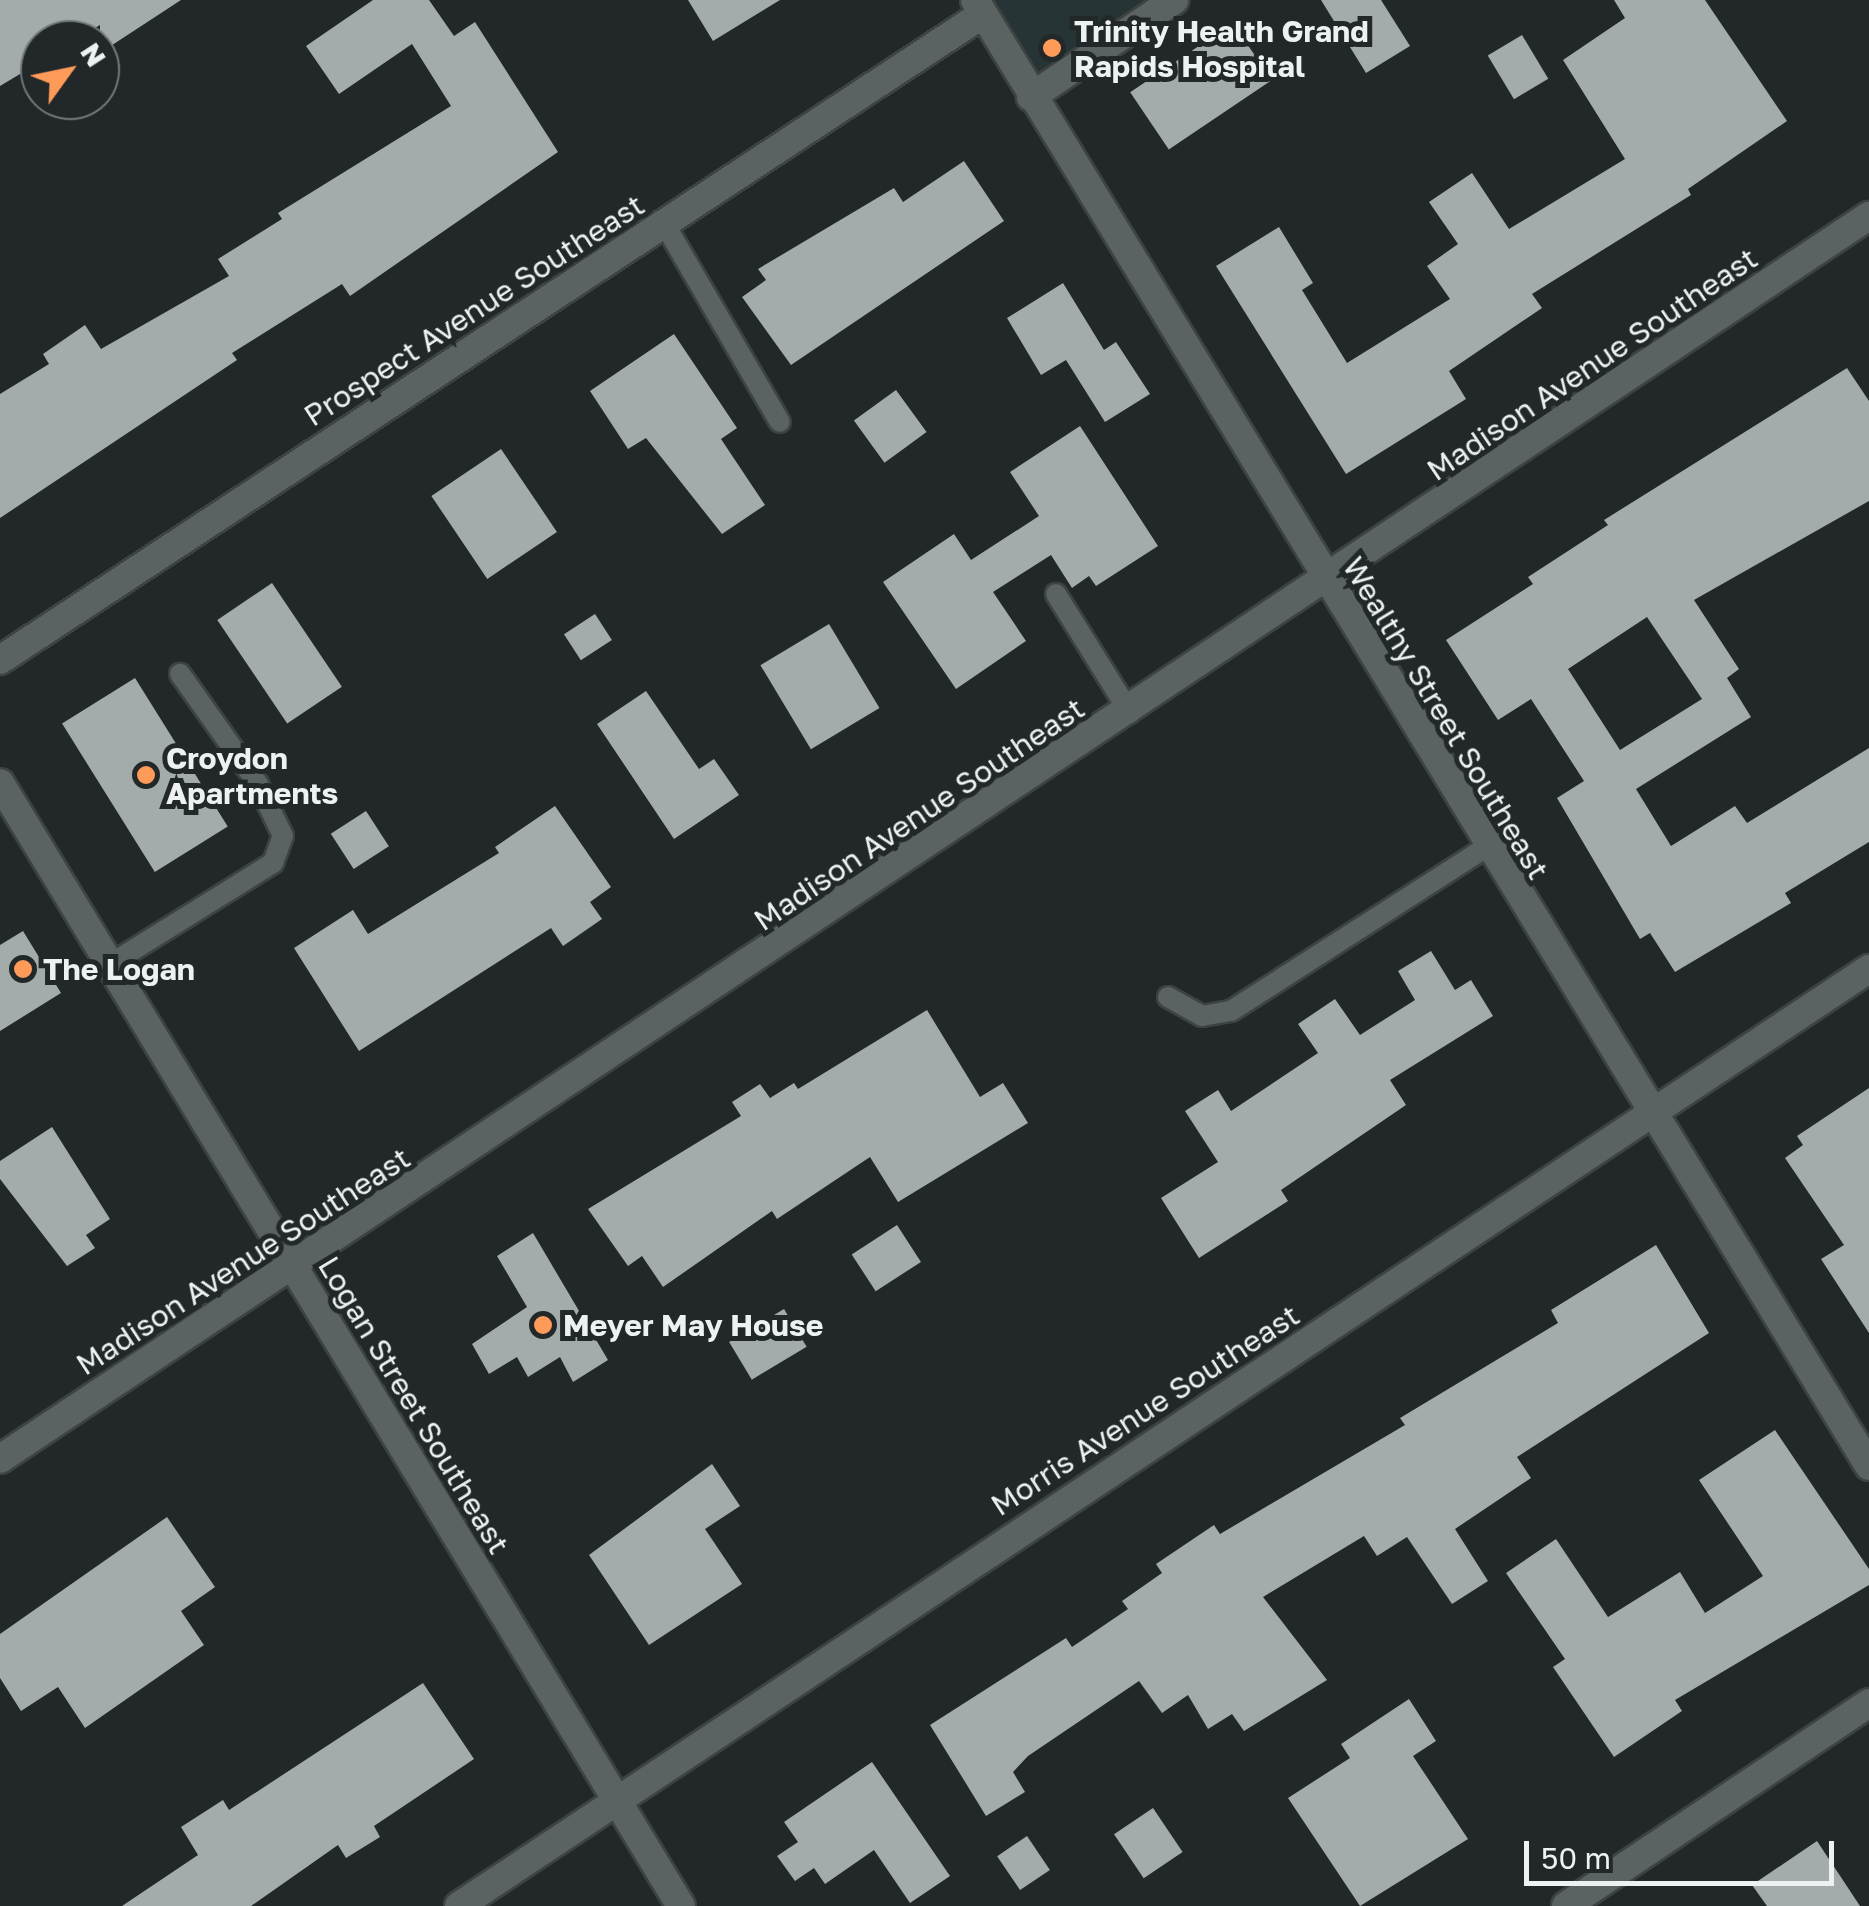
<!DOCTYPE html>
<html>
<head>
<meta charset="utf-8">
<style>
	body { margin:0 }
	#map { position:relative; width:1869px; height:1906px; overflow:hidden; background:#222829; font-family:"Golos Text",sans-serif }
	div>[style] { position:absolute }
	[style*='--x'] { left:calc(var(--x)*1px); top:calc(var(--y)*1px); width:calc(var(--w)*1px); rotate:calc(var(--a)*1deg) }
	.built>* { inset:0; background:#263435 }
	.building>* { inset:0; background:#a3abab; transform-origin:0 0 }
	.roads { filter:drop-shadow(2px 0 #3e4243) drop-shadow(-2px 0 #3e4243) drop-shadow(0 2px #3e4243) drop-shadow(0 -2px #3e4243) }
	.service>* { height:20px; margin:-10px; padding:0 10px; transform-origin:10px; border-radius:10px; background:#5b6262 }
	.minor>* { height:28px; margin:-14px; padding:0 14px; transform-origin:14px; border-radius:14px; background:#5b6262 }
	.tertiary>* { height:28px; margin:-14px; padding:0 14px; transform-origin:14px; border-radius:14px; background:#5b6262 }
	.secondary>* { height:28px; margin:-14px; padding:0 14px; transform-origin:14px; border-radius:14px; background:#5b6262 }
	.dots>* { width:28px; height:28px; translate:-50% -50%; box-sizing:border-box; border:5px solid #222829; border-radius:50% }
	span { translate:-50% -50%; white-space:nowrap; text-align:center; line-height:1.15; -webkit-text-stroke:10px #222829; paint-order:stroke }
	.poi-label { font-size:30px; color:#edf1f2; font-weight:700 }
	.left { translate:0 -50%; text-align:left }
	.street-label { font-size:30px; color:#edf1f2 }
	.north { position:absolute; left:20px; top:20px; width:100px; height:100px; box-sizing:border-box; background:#222829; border:2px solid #737879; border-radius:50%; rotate:57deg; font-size:28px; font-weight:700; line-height:40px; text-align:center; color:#edf1f2 }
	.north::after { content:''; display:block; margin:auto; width:35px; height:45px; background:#fe9b58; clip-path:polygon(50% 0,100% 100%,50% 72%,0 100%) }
	.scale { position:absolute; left:1524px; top:1841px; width:310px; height:45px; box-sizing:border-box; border:5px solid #edf1f2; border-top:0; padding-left:12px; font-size:30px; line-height:35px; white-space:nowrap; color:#edf1f2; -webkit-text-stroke:8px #222829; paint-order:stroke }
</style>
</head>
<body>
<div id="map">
	<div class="built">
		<div style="clip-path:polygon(972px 0,1173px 0,1031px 97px)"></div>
	</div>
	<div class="building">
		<div style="clip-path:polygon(0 0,181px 0,100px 53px,100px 25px,75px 40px,40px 40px,40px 62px,0 86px)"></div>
		<div style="clip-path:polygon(373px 0,429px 0,454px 36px,475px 22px,558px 152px,350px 296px,342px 284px,232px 353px,237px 360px,0 518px,0 394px,49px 364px,43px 354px,85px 325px,101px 349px,229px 276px,218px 259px,282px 219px,278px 213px,451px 106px,412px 44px,339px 94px,306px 46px)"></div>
		<div style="clip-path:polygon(688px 0,780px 0,713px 41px)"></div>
		<div style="clip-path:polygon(1321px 0,1381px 0,1410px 46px,1366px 73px)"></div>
		<div style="clip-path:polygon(1614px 0,1705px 0,1787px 121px,1688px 189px,1691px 195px,1532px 294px,1542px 308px,1449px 371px,1466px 399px,1346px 474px,1216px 266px,1279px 227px,1313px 283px,1302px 290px,1347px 363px,1450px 299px,1427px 266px,1458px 244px,1429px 202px,1472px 173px,1509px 229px,1625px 159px,1563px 60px,1625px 18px)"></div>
		<div style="left:1233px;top:23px;width:69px;height:124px;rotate:56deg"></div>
		<div style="left:1522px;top:35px;width:51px;height:40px;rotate:59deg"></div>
		<div style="clip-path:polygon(964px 161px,1004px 221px,791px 365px,742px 297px,766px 280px,758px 269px,894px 188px,903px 202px)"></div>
		<div style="clip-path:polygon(1063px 283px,1104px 350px,1116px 342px,1150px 394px,1105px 422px,1066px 360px,1041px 375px,1007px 318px)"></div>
		<div style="clip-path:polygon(674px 334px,737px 428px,721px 439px,765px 505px,722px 534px,646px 438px,628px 449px,590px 391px)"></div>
		<div style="clip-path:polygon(evenodd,1847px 368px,1869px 401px,1869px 501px,1694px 600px,1739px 669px,1727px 678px,1751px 717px,1636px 789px,1671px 846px,1735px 806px,1747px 823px,1869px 748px,1869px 842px,1785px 893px,1791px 903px,1675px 972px,1650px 933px,1640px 939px,1557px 798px,1584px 781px,1531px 699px,1498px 720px,1446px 640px,1533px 584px,1528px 577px,1608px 525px,1604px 520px,1847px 368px,1647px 617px,1702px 699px,1620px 750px,1568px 669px,1647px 617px)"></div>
		<div style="left:896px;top:390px;width:52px;height:52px;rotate:54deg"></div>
		<div style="clip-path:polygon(1080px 426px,1158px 546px,1096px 586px,1089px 576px,1072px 588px,1051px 555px,993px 592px,1026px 641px,956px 689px,883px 582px,954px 534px,971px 560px,1039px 516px,1010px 472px)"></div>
		<div style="left:501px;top:449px;width:100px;height:84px;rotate:56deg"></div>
		<div style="left:272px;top:583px;width:125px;height:66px;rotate:56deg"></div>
		<div style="left:595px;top:614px;width:31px;height:37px;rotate:57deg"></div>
		<div style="left:829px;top:624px;width:98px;height:80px;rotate:59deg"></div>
		<div style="left:135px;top:678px;width:175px;height:86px;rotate:58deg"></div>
		<div style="clip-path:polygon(646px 691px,699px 769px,714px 759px,739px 795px,674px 839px,597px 724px)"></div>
		<div style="clip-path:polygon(555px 806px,611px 887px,590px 902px,602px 919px,563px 946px,551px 928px,359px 1051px,294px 948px,353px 910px,368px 934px,499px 853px,495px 847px)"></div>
		<div style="left:366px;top:811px;width:42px;height:42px;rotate:57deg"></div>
		<div style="clip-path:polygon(23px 931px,61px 993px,0 1031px,0 945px)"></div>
		<div style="clip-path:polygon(1431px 951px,1455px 990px,1471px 980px,1493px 1016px,1390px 1080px,1406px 1105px,1281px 1190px,1288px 1201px,1199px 1258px,1161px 1198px,1218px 1162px,1185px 1111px,1218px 1090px,1231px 1111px,1318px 1053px,1298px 1024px,1335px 999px,1360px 1035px,1415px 1000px,1398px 971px)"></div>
		<div style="clip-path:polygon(927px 1010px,980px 1097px,1003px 1083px,1028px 1123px,898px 1202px,870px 1157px,777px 1219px,772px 1211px,663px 1287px,642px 1256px,628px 1266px,588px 1209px,741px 1116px,732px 1102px,760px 1084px,770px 1098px,794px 1083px,798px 1089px)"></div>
		<div style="clip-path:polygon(1869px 1088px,1869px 1333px,1821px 1259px,1844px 1245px,1785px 1158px,1803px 1145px,1797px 1136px)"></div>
		<div style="clip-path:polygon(52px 1127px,110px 1219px,86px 1235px,95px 1248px,67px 1266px,0 1179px,0 1161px)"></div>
		<div style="left:897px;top:1225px;width:44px;height:54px;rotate:57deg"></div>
		<div style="clip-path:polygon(533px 1233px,608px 1360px,573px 1382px,560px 1357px,528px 1377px,517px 1357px,489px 1374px,472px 1344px,527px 1307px,497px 1256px)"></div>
		<div style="clip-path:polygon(1656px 1245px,1709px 1333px,1517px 1457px,1531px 1478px,1455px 1529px,1488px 1581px,1452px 1604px,1407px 1537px,1377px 1556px,1364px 1536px,1263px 1597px,1327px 1680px,1244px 1731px,1232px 1714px,1208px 1729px,1188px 1695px,1162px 1713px,1139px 1681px,1028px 1756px,1013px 1772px,1025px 1792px,986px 1816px,930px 1725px,1066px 1638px,1072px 1647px,1128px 1609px,1122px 1601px,1162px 1573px,1156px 1564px,1214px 1525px,1220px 1534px,1405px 1425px,1400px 1418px,1558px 1323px,1551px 1310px)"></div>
		<div style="left:784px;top:1309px;width:44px;height:64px;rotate:59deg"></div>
		<div style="clip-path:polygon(1775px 1430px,1869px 1569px,1869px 1585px,1675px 1700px,1682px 1711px,1614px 1757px,1553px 1667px,1565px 1659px,1506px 1573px,1556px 1539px,1608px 1617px,1680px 1572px,1705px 1613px,1763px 1576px,1699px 1480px)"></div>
		<div style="clip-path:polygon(712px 1464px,740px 1506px,705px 1529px,742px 1584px,649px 1645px,589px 1555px)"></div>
		<div style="clip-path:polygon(167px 1517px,215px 1587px,181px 1611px,204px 1645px,85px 1728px,58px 1687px,21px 1711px,0 1678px,0 1634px)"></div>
		<div style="clip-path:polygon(423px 1683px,474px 1759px,374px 1826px,380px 1837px,346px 1858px,338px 1845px,251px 1906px,122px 1906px,198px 1855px,181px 1827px,223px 1800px,229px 1810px)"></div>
		<div style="clip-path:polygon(1409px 1699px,1436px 1741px,1413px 1756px,1468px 1839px,1360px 1906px,1288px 1798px,1350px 1758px,1341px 1744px)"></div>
		<div style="clip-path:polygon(872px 1762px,950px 1876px,910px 1903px,874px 1850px,825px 1884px,814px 1868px,795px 1881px,777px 1856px,798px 1842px,784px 1822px)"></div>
		<div style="left:1153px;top:1808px;width:53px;height:47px;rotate:56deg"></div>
		<div style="left:1027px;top:1836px;width:41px;height:36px;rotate:56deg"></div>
		<div style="clip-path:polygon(1817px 1841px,1860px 1906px,1767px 1906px,1752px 1885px)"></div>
	</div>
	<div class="roads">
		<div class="service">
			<div style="--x:664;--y:223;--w:230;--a:59.8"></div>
			<div style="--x:1056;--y:594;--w:140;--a:58.1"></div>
			<div style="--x:109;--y:965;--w:193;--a:-31.9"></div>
			<div style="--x:273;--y:863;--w:29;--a:-70"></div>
			<div style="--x:283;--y:836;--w:58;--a:-115.7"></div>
			<div style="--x:258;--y:784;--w:135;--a:-125.3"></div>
			<div style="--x:1168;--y:997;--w:39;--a:29"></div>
			<div style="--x:1202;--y:1016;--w:29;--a:-10"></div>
			<div style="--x:1231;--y:1011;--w:303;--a:-32.7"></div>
		</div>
		<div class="minor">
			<div style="--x:1031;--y:97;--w:173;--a:-34.1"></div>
			<div style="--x:0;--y:660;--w:1176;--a:-33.31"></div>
			<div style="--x:0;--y:783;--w:1313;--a:58.77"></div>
			<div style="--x:459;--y:1906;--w:1693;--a:-33.61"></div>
			<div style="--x:1566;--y:1906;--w:365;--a:-33.8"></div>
		</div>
		<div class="tertiary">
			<div style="--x:0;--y:1459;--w:2245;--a:-33.63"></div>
		</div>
		<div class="secondary">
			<div style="--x:975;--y:0;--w:1717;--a:58.62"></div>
		</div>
	</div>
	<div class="dots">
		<div style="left:1052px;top:48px;background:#fe9b58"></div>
		<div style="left:146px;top:775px;background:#fe9b58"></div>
		<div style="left:23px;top:969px;background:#fe9b58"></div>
		<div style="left:543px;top:1325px;background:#fe9b58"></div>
	</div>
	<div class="poi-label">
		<span class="left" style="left:1074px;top:48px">Trinity Health Grand<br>Rapids Hospital</span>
		<span class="left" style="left:166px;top:775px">Croydon<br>Apartments</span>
		<span class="left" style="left:43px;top:969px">The Logan</span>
		<span class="left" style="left:563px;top:1325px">Meyer May House</span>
	</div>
	<div class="street-label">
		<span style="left:474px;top:310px;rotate:-33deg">Prospect Avenue Southeast</span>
		<span style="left:1592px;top:364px;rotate:-34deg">Madison Avenue Southeast</span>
		<span style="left:1446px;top:718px;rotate:59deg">Wealthy Street Southeast</span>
		<span style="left:919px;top:814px;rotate:-34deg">Madison Avenue Southeast</span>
		<span style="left:243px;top:1261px;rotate:-33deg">Madison Avenue Southeast</span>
		<span style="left:414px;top:1405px;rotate:59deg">Logan Street Southeast</span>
		<span style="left:1145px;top:1410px;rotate:-33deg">Morris Avenue Southeast</span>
	</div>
	<div class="north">N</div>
	<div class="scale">50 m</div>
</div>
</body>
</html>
